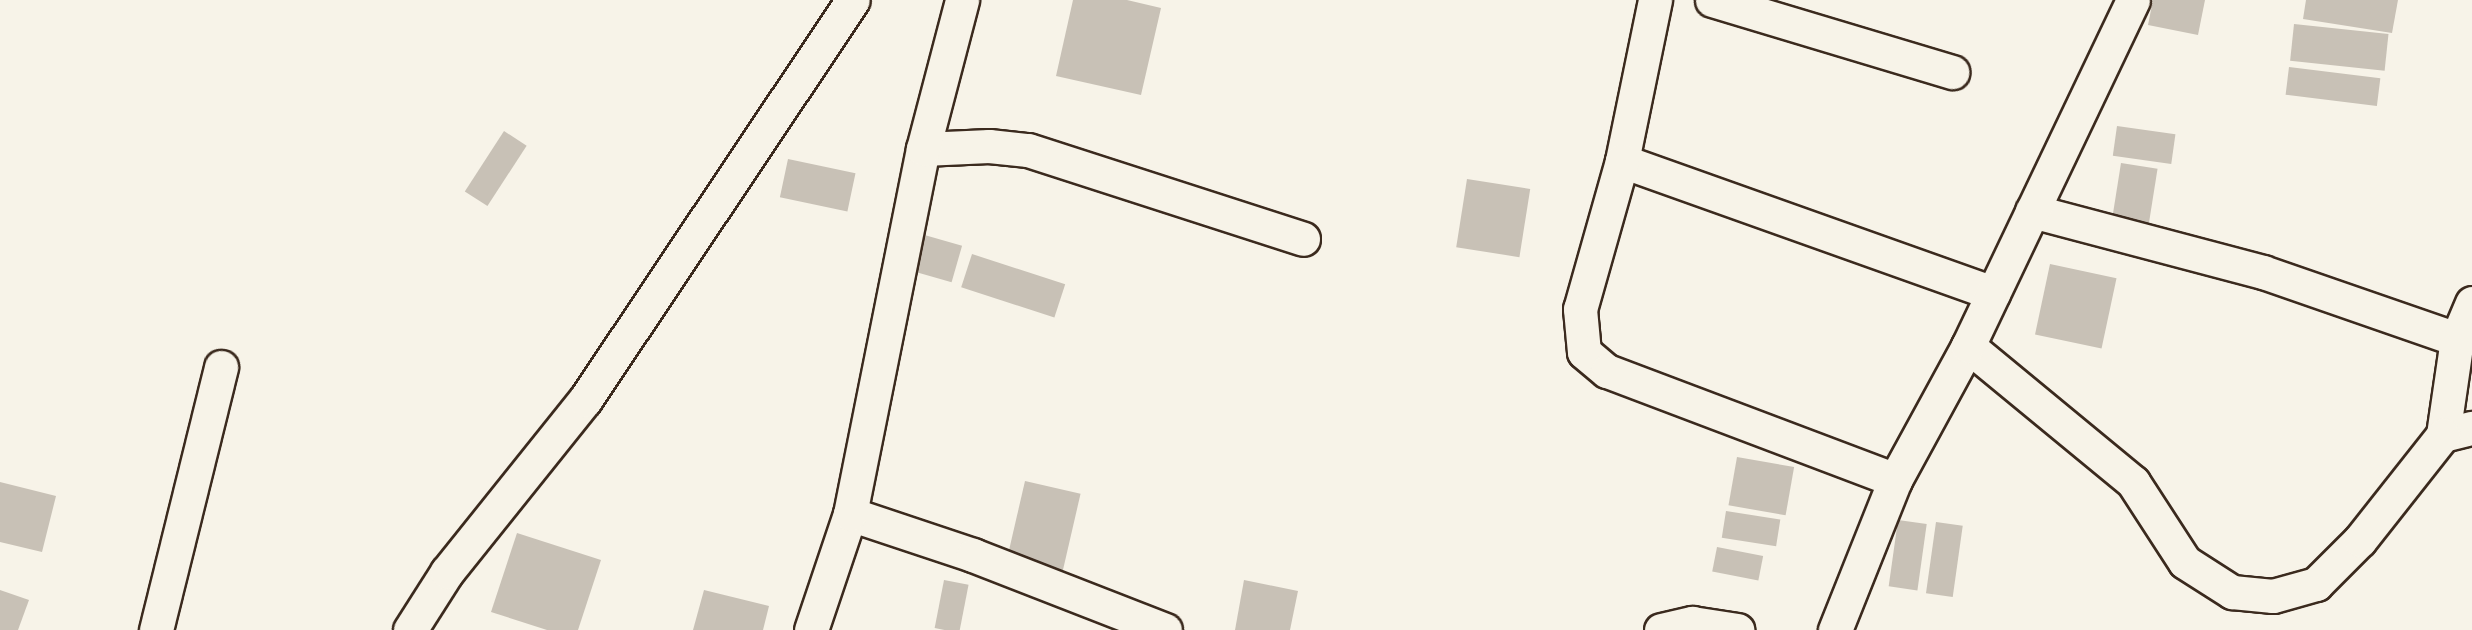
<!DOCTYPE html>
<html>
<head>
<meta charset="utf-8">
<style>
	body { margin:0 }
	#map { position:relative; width:2472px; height:630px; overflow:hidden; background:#f7f3e8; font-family:"Comic Neue",sans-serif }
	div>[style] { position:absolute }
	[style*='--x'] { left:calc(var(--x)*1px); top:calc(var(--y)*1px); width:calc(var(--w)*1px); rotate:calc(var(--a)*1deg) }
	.building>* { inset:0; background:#c8c1b6; transform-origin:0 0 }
	.roads { filter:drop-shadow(2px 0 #3b2a1e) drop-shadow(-2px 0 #3b2a1e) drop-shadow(0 2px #3b2a1e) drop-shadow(0 -2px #3b2a1e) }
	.minor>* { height:33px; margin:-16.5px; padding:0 16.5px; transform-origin:16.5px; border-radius:16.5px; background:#f7f3e8 }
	span { translate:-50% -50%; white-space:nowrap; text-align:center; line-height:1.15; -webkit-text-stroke:6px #f7f3e8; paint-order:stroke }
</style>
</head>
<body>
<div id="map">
	<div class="building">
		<div style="clip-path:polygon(1073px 0,1127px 0,1161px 8px,1141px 95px,1056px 76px)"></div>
		<div style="clip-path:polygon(2153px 0,2205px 0,2198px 35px,2148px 25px)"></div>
		<div style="clip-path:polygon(2306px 0,2398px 0,2392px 33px,2303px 19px)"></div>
		<div style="left:2294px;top:24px;width:95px;height:37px;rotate:6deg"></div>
		<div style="left:2289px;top:67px;width:92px;height:28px;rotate:7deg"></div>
		<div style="left:2117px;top:126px;width:59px;height:30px;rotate:8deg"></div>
		<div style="left:504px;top:131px;width:27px;height:72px;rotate:33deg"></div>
		<div style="left:788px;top:159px;width:69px;height:39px;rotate:12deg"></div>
		<div style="left:2121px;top:163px;width:37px;height:55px;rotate:9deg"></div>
		<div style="left:1467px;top:179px;width:64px;height:69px;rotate:9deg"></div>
		<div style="left:914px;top:232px;width:50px;height:38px;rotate:16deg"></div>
		<div style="left:972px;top:254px;width:98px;height:35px;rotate:18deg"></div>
		<div style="left:2050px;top:264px;width:68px;height:72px;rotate:12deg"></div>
		<div style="left:1737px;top:457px;width:58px;height:49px;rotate:10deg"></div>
		<div style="left:1025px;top:481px;width:57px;height:81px;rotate:13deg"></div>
		<div style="clip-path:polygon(0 482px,56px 496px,42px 552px,0 542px)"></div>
		<div style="left:1726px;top:511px;width:55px;height:27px;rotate:9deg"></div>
		<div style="left:1898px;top:520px;width:29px;height:67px;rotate:8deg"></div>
		<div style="left:1936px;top:522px;width:27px;height:72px;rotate:8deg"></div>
		<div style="clip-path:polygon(517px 533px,601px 560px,578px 630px,547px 630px,491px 612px)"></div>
		<div style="left:1717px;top:547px;width:47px;height:25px;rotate:11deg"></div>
		<div style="left:944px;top:580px;width:25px;height:49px;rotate:11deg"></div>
		<div style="clip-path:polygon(1244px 580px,1298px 591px,1290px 630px,1235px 630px)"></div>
		<div style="clip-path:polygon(0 590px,29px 600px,18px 630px,0 630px)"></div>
		<div style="clip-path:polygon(704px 590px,769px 606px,763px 630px,693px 630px)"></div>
	</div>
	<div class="roads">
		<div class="minor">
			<div style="--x:1655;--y:0;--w:164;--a:101.6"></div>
			<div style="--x:1622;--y:161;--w:394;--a:19.6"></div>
			<div style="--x:1712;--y:0;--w:251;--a:16.7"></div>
			<div style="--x:923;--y:149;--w:66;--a:-2.6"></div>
			<div style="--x:989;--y:146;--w:39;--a:6"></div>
			<div style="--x:1028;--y:150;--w:289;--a:17.9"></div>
			<div style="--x:1622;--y:161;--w:154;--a:105.8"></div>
			<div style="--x:1580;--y:309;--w:43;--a:84.7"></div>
			<div style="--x:1584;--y:352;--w:30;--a:40"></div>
			<div style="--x:1607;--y:371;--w:308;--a:20.7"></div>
			<div style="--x:1895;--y:480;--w:162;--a:111.8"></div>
			<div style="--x:2032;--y:211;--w:239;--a:14.8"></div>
			<div style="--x:2263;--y:272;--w:205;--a:19.1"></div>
			<div style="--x:2472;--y:303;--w:39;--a:113"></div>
			<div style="--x:2457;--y:339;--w:97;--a:98.3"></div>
			<div style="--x:2443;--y:435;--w:30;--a:-14"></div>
			<div style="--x:1968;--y:346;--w:214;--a:39.5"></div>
			<div style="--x:2133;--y:482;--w:95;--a:57"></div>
			<div style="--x:2185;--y:562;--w:56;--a:32.6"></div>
			<div style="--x:2232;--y:592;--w:41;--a:5.6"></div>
			<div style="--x:2273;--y:596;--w:45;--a:-15.6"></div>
			<div style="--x:2316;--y:584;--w:62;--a:-45"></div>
			<div style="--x:2360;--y:540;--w:134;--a:-51.7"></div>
			<div style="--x:1895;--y:480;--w:153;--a:-61.4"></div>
			<div style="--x:1968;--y:346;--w:383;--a:-64.5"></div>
			<div style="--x:850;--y:514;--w:130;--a:18.4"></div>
			<div style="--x:973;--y:555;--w:206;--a:21.3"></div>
			<div style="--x:156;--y:630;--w:271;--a:-76.1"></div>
			<div style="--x:410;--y:630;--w:69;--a:-57.5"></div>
			<div style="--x:447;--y:572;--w:221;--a:-51.3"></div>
			<div style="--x:585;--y:400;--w:481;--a:-56.2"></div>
			<div style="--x:811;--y:630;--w:122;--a:-71.4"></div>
			<div style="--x:850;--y:514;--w:372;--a:-78.7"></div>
			<div style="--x:923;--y:149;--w:154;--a:-75.3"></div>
			<div style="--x:1661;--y:630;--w:32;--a:-13"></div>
			<div style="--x:1692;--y:623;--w:46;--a:8.8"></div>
		</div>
	</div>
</div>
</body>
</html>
